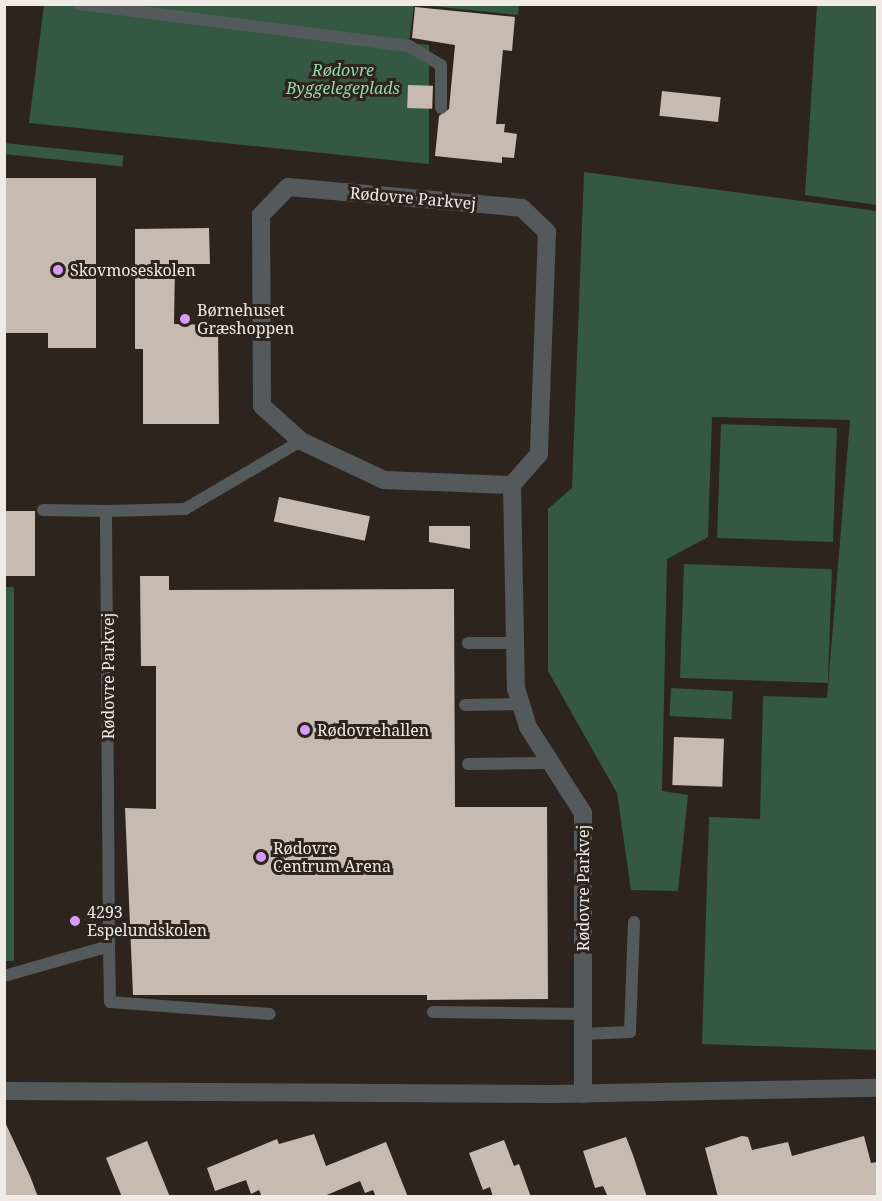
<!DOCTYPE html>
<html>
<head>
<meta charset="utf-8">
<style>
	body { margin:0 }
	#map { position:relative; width:882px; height:1201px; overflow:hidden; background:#2d241d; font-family:"Noto Serif",serif }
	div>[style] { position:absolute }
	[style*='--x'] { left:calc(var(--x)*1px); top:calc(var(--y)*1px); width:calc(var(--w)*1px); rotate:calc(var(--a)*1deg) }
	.green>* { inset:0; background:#345841; transform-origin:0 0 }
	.building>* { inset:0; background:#c6bab1; transform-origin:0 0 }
	.service>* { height:12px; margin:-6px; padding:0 6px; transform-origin:6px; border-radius:6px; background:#545a5c }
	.minor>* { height:18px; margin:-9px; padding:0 9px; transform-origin:9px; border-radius:9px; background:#545a5c }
	.tertiary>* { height:18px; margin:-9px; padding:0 9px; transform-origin:9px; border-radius:9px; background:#545a5c }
	.dots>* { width:16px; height:16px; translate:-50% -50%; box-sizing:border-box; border:3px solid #2d241d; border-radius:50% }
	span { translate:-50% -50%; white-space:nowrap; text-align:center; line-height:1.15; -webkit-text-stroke:6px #2d241d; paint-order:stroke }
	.park-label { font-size:16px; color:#94d9ab; font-style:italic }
	.street-label { font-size:16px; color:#f0eae5 }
	.poi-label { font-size:16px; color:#f0eae5 }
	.left { translate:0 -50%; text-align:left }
	.frame { position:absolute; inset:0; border:6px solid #f0eae5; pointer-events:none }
</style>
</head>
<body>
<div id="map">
	<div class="green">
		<div style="clip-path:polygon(44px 5px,414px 5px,409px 43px,429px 45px,429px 164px,29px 123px)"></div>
		<div style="clip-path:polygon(422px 5px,519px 4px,519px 5px,518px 15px)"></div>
		<div style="clip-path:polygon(817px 5px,877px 5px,877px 205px,805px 195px)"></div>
		<div style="left:5px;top:143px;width:119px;height:11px;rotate:6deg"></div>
		<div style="clip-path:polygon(584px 172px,877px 211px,877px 1050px,702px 1044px,709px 817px,760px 819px,763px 696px,827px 698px,850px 420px,712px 417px,708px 537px,667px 559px,662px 791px,688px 795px,678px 891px,631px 890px,617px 793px,548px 671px,548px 509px,572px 488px)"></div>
		<div style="left:721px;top:424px;width:116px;height:114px;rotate:2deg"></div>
		<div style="left:684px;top:564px;width:148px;height:114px;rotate:2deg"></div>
		<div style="left:4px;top:587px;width:10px;height:374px"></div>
		<div style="left:671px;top:688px;width:62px;height:28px;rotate:3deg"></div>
	</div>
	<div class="building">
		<div style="clip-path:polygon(415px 7px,515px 17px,512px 51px,503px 50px,496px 124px,505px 124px,504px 132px,517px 134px,514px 158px,502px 157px,502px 163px,435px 156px,439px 116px,449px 109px,455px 45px,412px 38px)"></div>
		<div style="left:408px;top:85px;width:25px;height:23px;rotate:2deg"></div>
		<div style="left:662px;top:91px;width:59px;height:25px;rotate:6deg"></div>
		<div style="clip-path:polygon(4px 178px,96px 178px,96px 348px,48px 348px,48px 333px,4px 333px)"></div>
		<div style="clip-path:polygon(209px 228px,210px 264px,175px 264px,174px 324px,218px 325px,219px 424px,143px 424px,143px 349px,135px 349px,135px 229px)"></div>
		<div style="left:279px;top:497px;width:93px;height:25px;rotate:12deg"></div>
		<div style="left:4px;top:511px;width:31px;height:65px"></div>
		<div style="clip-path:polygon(429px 526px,470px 526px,470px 549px,429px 542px)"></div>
		<div style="clip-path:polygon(140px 576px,169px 576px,169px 590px,454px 589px,455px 807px,547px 807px,548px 999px,427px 1000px,427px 995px,133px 995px,125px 808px,156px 809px,156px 666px,141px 666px)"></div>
		<div style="left:674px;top:737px;width:50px;height:48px;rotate:2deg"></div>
		<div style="clip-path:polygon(4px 1120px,30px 1176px,38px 1197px,4px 1197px)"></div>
		<div style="clip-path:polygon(314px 1134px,326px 1166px,386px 1142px,408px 1197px,376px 1197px,373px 1190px,365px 1193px,360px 1181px,322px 1197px,262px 1197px,259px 1190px,251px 1194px,246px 1180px,215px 1191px,207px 1168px,277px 1139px,279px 1144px)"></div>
		<div style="clip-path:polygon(742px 1136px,748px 1137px,752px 1150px,788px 1142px,792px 1156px,864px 1136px,871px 1163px,878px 1162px,878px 1197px,718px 1197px,705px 1148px)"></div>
		<div style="clip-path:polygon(626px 1137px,633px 1155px,647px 1197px,608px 1197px,603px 1186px,595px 1188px,583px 1151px)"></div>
		<div style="clip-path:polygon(504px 1140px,514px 1166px,519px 1164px,531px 1197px,493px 1197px,490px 1187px,483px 1190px,469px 1153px)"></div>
		<div style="clip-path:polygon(147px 1141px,170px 1197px,122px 1197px,106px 1158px)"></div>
	</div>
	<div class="service">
		<div style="--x:80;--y:4;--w:332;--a:7.3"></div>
		<div style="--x:409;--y:46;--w:37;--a:31"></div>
		<div style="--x:441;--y:65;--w:43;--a:90"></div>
		<div style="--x:43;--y:510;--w:63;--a:0.9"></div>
		<div style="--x:468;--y:643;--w:47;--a:0"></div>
		<div style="--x:465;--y:705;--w:56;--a:-1"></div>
		<div style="--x:468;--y:764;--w:80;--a:-0.7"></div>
		<div style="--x:109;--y:946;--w:56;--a:89"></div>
		<div style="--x:110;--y:1002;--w:160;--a:4.3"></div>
		<div style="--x:4;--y:976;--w:109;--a:-15.9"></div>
		<div style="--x:109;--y:946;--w:435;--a:-90.4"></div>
		<div style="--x:106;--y:511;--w:79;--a:-1.5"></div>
		<div style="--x:185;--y:509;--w:134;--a:-30.4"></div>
		<div style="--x:433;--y:1012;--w:150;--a:0.8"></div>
		<div style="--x:583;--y:1034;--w:47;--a:-2.4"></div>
		<div style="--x:630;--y:1032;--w:110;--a:-87.9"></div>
	</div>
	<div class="minor">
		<div style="--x:512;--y:485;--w:128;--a:-177.8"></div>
		<div style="--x:384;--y:480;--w:92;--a:-154.8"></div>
		<div style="--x:301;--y:441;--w:52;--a:-138.1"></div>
		<div style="--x:262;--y:406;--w:191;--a:-90.3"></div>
		<div style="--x:261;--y:215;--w:39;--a:-46"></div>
		<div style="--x:288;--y:187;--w:235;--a:5.1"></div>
		<div style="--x:522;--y:208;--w:35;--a:44"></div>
		<div style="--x:547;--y:232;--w:222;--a:92.1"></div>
		<div style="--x:539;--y:454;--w:41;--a:131.1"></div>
		<div style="--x:512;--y:485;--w:203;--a:88.9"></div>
		<div style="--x:516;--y:688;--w:41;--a:72.9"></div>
		<div style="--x:528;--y:727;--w:102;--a:57.4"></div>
		<div style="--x:583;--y:813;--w:281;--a:90"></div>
	</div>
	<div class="tertiary">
		<div style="--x:4;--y:1091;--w:549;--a:0.31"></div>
		<div style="--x:553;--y:1094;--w:325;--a:-1.1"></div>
	</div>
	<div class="dots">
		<div style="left:58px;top:270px;background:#d89af8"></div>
		<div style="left:185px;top:319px;background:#d89af8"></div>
		<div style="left:305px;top:730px;background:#d89af8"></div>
		<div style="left:261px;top:857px;background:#d89af8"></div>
		<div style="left:75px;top:921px;background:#d89af8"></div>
	</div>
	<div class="park-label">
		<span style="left:343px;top:79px">Rødovre<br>Byggelegeplads</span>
	</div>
	<div class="street-label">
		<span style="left:413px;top:198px;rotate:5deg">Rødovre Parkvej</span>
		<span style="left:108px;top:676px;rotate:-90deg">Rødovre Parkvej</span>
		<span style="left:583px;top:888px;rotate:-90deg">Rødovre Parkvej</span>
	</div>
	<div class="poi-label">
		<span class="left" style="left:70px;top:270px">Skovmoseskolen</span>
		<span class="left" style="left:197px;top:319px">Børnehuset<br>Græshoppen</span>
		<span class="left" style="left:317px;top:730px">Rødovrehallen</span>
		<span class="left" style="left:273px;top:857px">Rødovre<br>Centrum Arena</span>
		<span class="left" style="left:87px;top:921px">4293<br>Espelundskolen</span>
	</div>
	<div class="frame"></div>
</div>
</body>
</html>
